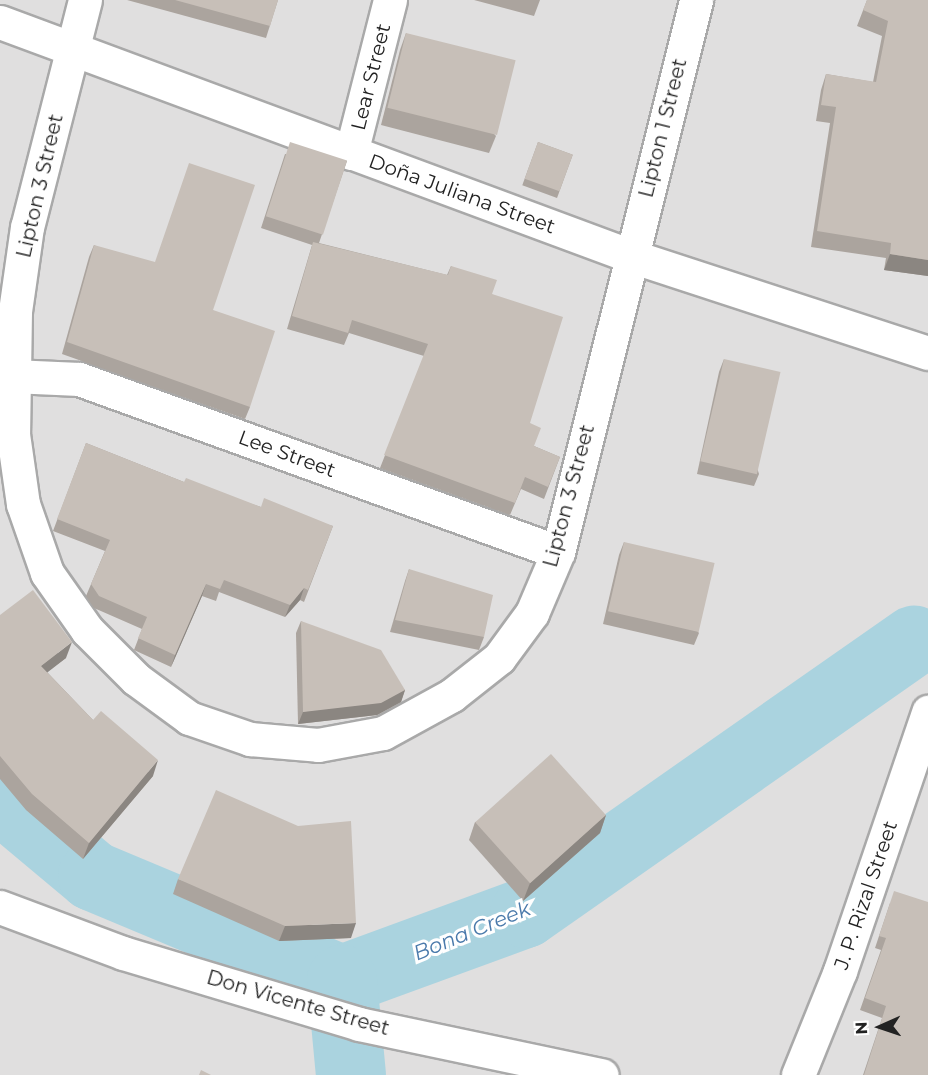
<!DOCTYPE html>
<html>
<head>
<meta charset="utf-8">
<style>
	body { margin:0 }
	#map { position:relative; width:928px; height:1075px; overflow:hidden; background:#f2efe9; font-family:Montserrat,sans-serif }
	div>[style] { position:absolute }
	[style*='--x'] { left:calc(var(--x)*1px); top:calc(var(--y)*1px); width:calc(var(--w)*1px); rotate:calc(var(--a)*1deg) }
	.residential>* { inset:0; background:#e0dfdf; transform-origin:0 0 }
	.river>* { height:70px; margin:-35px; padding:0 35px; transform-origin:35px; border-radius:35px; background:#aad3df }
	.roads { filter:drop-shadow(2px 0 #a9a9a9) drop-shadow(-2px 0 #a9a9a9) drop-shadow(0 2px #a9a9a9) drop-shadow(0 -2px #a9a9a9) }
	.minor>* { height:33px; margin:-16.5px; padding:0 16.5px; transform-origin:16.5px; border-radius:16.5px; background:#fff }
	.tertiary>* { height:33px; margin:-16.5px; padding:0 16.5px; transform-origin:16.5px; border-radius:16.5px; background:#fff }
	.wall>* { inset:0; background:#aba49e; transform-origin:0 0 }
	.shaded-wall>* { inset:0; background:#8b8681 }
	.building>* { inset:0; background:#c7bfb8; transform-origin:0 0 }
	span { translate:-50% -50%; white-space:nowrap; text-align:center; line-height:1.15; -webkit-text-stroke:6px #fff; paint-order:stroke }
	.street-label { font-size:20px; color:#222 }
	.water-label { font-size:21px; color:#4a7aab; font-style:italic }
	.north { position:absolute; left:850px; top:997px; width:60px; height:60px; -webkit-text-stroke:4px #fff; paint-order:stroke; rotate:267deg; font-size:16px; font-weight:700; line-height:24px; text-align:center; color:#222 }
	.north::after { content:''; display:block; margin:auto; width:21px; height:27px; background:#222; clip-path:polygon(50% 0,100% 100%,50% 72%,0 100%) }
</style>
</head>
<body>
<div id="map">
	<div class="residential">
		<div style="left:0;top:0;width:928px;height:1075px"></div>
	</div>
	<div class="river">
		<div style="--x:0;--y:798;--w:121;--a:40"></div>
		<div style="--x:93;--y:876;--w:270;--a:22.7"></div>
		<div style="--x:342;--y:980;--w:195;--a:-20.1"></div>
		<div style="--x:525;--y:913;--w:475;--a:-35"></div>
		<div style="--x:342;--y:980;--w:95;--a:84.6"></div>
	</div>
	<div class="roads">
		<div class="minor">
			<div style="--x:85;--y:0;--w:234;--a:104.3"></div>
			<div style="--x:27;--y:227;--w:85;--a:98.1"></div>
			<div style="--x:15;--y:311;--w:123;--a:90.9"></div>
			<div style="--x:13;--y:434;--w:71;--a:81.9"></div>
			<div style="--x:23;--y:504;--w:73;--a:70.8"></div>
			<div style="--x:47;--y:573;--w:70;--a:54.9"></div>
			<div style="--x:87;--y:630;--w:69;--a:45"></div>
			<div style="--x:136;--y:679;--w:66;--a:36.3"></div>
			<div style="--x:189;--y:718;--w:65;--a:19"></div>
			<div style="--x:250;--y:739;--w:68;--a:5"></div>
			<div style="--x:318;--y:745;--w:66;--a:-10.5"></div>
			<div style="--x:383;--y:733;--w:79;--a:-28.8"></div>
			<div style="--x:452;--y:695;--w:60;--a:-38.2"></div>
			<div style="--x:499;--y:658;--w:56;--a:-53.7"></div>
			<div style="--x:532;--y:613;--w:66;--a:-66.9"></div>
			<div style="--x:558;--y:552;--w:569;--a:-75.96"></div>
			<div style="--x:0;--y:22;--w:673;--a:20.35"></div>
			<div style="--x:631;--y:256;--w:312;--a:18.1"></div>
			<div style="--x:351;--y:153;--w:158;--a:-75.7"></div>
			<div style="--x:12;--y:376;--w:67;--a:2.6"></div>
			<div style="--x:79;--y:379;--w:509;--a:19.86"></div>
			<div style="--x:798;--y:1075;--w:112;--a:-68"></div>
			<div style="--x:840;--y:971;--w:274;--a:-71.2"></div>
		</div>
		<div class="tertiary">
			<div style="--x:0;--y:907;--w:131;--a:20.5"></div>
			<div style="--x:123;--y:953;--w:246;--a:16.7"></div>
			<div style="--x:359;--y:1024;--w:248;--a:11.9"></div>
		</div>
	</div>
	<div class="wall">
		<div style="clip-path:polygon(127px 0,278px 0,266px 38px)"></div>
		<div style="clip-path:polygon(474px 0,540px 0,534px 16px)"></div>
		<div style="clip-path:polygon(867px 0,928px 0,928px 276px,884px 270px,886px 258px,811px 247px,830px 123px,816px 121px,821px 90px,826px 74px,873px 82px,882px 36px,857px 26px)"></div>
		<div style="clip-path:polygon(406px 33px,496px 136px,489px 153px,381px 125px,400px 50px)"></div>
		<div style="left:538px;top:142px;width:37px;height:46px;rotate:20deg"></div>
		<div style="clip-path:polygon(285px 154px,347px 161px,319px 243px,447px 275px,451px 266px,492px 294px,530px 423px,534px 446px,560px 457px,544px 499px,521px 489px,510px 515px,380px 468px,424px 356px,349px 333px,344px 345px,287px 329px,312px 245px,261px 228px)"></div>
		<div style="clip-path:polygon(94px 245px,213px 310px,250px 407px,245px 419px,62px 354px,89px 257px)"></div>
		<div style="clip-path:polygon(724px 359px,759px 474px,754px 486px,697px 474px,719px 372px)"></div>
		<div style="clip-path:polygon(86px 443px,184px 482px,261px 507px,333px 526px,304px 602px,300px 600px,285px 617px,219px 592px,216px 601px,202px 596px,171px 667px,134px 650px,142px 629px,94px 608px,86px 596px,105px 551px,53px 531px)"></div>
		<div style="clip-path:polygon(624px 542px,699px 633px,694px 645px,603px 624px,619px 555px)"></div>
		<div style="clip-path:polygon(409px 569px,484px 637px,479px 650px,390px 632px,405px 581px)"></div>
		<div style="clip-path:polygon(0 615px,66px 658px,47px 672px,93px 720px,153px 776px,83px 859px,26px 810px,0 779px)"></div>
		<div style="clip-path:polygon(301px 621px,405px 690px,401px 702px,377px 715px,298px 724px,296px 633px)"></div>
		<div style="clip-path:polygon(606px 815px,600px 833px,523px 901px,469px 840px,475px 822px)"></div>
		<div style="clip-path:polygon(178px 879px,351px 938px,279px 941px,173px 894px)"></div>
		<div style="clip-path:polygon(890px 903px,928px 1075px,863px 1075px,882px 1018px,860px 1010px,881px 950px,875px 948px)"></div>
	</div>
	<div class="shaded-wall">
		<div style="clip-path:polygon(890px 254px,928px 260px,928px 276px,884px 270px)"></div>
		<div style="clip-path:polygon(206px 584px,202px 596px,171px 667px,175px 655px)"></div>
		<div style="clip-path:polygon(304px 588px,300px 600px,285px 617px,290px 605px)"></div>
		<div style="clip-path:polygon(72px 642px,66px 658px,35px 682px,41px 666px)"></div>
		<div style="clip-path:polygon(405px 690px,401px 702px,377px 715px,298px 724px,303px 712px)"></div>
		<div style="clip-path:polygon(158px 760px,153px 776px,83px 859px,89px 843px)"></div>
		<div style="clip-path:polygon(606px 815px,600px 833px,523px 901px,530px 883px)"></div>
		<div style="clip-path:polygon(356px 923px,351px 938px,279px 941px,285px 926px)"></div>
	</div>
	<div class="building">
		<div style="clip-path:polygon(175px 0,278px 0,270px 26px)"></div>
		<div style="clip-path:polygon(867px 0,928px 0,928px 260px,890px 254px,891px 243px,817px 231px,836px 107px,821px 105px,826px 74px,876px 82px,888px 21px,863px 10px)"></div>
		<div style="left:406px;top:33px;width:113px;height:77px;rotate:14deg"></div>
		<div style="left:290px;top:142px;width:60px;height:78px;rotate:18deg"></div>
		<div style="left:538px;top:142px;width:37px;height:39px;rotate:20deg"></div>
		<div style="clip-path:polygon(189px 163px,255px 185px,213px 310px,275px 331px,250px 407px,67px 342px,94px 245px,155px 262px)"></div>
		<div style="clip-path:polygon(313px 242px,448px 275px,451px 266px,497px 280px,492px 294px,563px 317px,530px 423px,541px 428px,534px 446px,560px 457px,548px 487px,525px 477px,515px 503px,384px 455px,428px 344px,352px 320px,348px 333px,292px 316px)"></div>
		<div style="left:724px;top:359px;width:58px;height:105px;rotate:13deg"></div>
		<div style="clip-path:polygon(86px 443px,184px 482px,186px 478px,261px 507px,264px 498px,333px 526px,308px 590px,304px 588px,290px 605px,224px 580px,220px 589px,206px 584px,175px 655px,138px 638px,147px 617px,99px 596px,91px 584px,110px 540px,57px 519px)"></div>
		<div style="left:624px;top:542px;width:93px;height:71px;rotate:13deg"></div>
		<div style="clip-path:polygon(409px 569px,493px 595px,484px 637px,395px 620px)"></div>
		<div style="clip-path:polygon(33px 590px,72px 642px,41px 666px,93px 720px,101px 711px,158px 760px,89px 843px,32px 794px,0 756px,0 615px)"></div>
		<div style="clip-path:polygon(301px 621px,381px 650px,405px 690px,381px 703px,303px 712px)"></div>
		<div style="left:551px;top:754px;width:82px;height:102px;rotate:48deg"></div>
		<div style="clip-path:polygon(216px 790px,298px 826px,351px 821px,356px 923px,285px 926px,178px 879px)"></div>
		<div style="clip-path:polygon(894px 891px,928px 902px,928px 1075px,864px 1075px,886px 1006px,865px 998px,886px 938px,879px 936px)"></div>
		<div style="clip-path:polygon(201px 1070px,211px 1075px,199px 1075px)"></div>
	</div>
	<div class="street-label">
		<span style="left:371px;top:77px;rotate:-76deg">Lear Street</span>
		<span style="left:663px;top:128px;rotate:-76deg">Lipton 1 Street</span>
		<span style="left:40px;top:186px;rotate:-77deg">Lipton 3 Street</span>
		<span style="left:462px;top:194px;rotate:20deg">Doña Juliana Street</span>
		<span style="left:287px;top:454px;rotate:20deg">Lee Street</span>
		<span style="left:569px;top:496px;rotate:-75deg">Lipton 3 Street</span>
		<span style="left:866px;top:895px;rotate:-71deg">J. P. Rizal Street</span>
		<span style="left:298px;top:1003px;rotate:16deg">Don Vicente Street</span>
	</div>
	<div class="water-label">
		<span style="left:472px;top:931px;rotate:-22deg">Bona Creek</span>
	</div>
	<div class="north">N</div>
</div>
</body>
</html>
